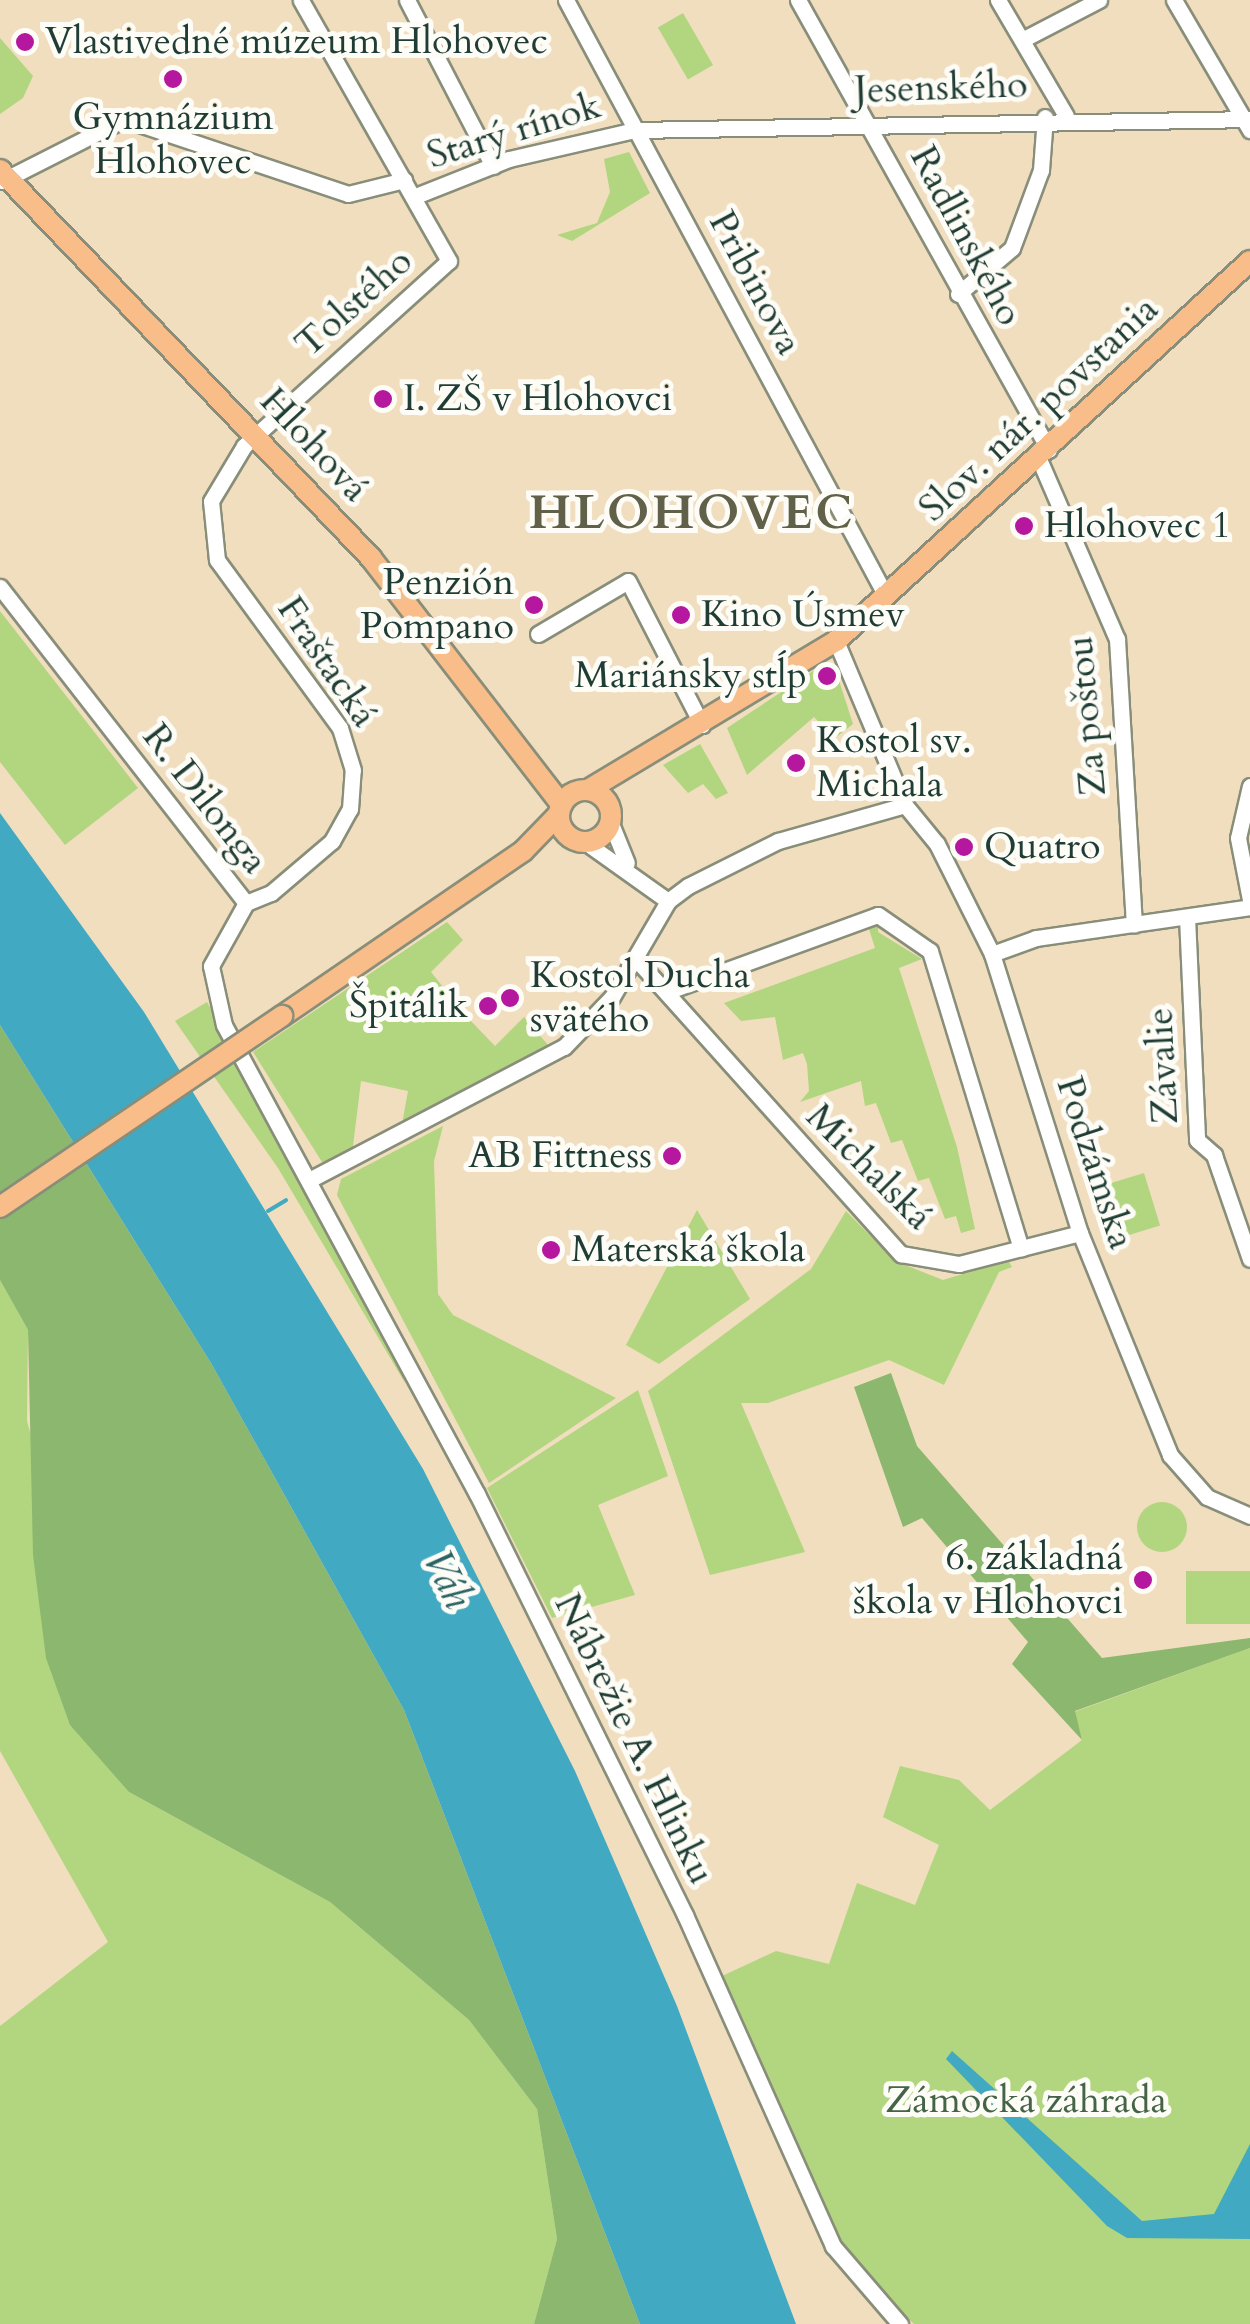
<!DOCTYPE html>
<html>
<head>
<meta charset="utf-8">
<style>
	body { margin:0 }
	#map { position:relative; width:1250px; height:2324px; overflow:hidden; background:#f0debe; font-family:Cardo,serif }
	div>[style] { position:absolute }
	[style*='--x'] { left:calc(var(--x)*1px); top:calc(var(--y)*1px); width:calc(var(--w)*1px); rotate:calc(var(--a)*1deg) }
	.green>* { inset:0; background:#b1d67f; transform-origin:0 0 }
	.round { border-radius:50% }
	.forest>* { inset:0; background:#8cb76e }
	.water>* { inset:0; background:#41a9c1 }
	.stream>* { height:4px; margin:-2px; padding:0 2px; transform-origin:2px; border-radius:2px; background:#41a9c1 }
	.roads { filter:drop-shadow(2px 0 #888e79) drop-shadow(-2px 0 #888e79) drop-shadow(0 2px #888e79) drop-shadow(0 -2px #888e79) }
	.minor>* { height:15px; margin:-7.5px; padding:0 7.5px; transform-origin:7.5px; border-radius:7.5px; background:#fff }
	.major>* { height:20px; margin:-10px; padding:0 10px; transform-origin:10px; border-radius:10px; background:#f8bd88 }
	.major>.ring { margin:-10px; padding:0; box-sizing:content-box; background:none; border:20px solid #f8bd88; border-radius:50% }
	.bridges { filter:drop-shadow(2px 0 #888e79) drop-shadow(-2px 0 #888e79) drop-shadow(0 2px #888e79) drop-shadow(0 -2px #888e79) }
	.major-bridge>* { height:20px; margin:-10px; padding:0 10px; transform-origin:10px; border-radius:10px; background:#f8bd88 }
	.dots>* { width:28px; height:28px; translate:-50% -50%; box-sizing:border-box; border:5px solid #fdfcf7; border-radius:50% }
	span { translate:-50% -50%; white-space:nowrap; text-align:center; line-height:1.15; -webkit-text-stroke:10px #fdfcf7; paint-order:stroke }
	.poi-label { font-size:38px; color:#1f3d34 }
	.left { translate:0 -50%; text-align:left }
	.right { translate:-100% -50%; text-align:right }
	.street-label { font-size:38px; color:#1f3d34 }
	.park-label { font-size:38px; color:#446347 }
	.water-label { font-size:40px; color:#2b6365; font-style:italic }
	.district-label { font-size:48px; color:#61614a; font-weight:700; letter-spacing:2.5px }
</style>
</head>
<body>
<div id="map">
	<div class="green">
		<div style="left:683px;top:13px;width:60px;height:29px;rotate:60deg"></div>
		<div style="clip-path:polygon(0 38px,33px 76px,23px 98px,0 114px)"></div>
		<div style="clip-path:polygon(629px 152px,650px 193px,572px 241px,557px 235px,597px 223px,610px 192px,604px 159px)"></div>
		<div style="clip-path:polygon(0 611px,138px 788px,65px 845px,0 762px)"></div>
		<div style="clip-path:polygon(822px 665px,835px 668px,853px 724px,834px 739px,814px 717px,747px 775px,727px 728px)"></div>
		<div style="clip-path:polygon(700px 744px,728px 793px,716px 799px,703px 784px,688px 793px,663px 765px)"></div>
		<div style="clip-path:polygon(447px 922px,463px 940px,431px 972px,469px 1019px,495px 1046px,524px 1017px,548px 1045px,402px 1124px,408px 1091px,361px 1081px,352px 1154px,322px 1162px,253px 1052px)"></div>
		<div style="clip-path:polygon(879px 922px,878px 932px,922px 959px,899px 968px,957px 1147px,975px 1229px,961px 1233px,956px 1216px,945px 1219px,929px 1178px,918px 1181px,902px 1140px,891px 1143px,876px 1103px,865px 1106px,861px 1081px,800px 1102px,809px 1091px,807px 1064px,803px 1053px,783px 1060px,775px 1017px,741px 1021px,724px 1003px,875px 948px,868px 926px)"></div>
		<div style="clip-path:polygon(207px 1002px,384px 1326px,405px 1383px,278px 1168px,175px 1021px)"></div>
		<div style="clip-path:polygon(443px 1126px,434px 1161px,438px 1294px,453px 1315px,616px 1398px,489px 1483px,337px 1195px,341px 1179px)"></div>
		<div style="left:1144px;top:1173px;width:55px;height:53px;rotate:73deg"></div>
		<div style="clip-path:polygon(697px 1210px,750px 1299px,659px 1364px,626px 1345px)"></div>
		<div style="clip-path:polygon(846px 1211px,895px 1261px,943px 1280px,1008px 1260px,1012px 1267px,999px 1272px,944px 1385px,889px 1360px,768px 1403px,741px 1403px,805px 1552px,710px 1575px,648px 1391px,811px 1269px)"></div>
		<div style="clip-path:polygon(0 1280px,28px 1330px,27px 1421px,129px 1792px,330px 1902px,469px 2020px,537px 2109px,557px 2239px,534px 2324px,0 2324px,0 2026px,108px 1942px,0 1751px)"></div>
		<div style="clip-path:polygon(638px 1390px,668px 1476px,598px 1505px,635px 1595px,552px 1618px,487px 1488px)"></div>
		<div class="round" style="left:1137px;top:1502px;width:50px;height:50px"></div>
		<div style="left:1250px;top:1571px;width:53px;height:64px;rotate:90deg"></div>
		<div style="clip-path:polygon(1250px 1648px,1250px 2324px,914px 2324px,851px 2263px,720px 1977px,776px 1951px,829px 1964px,857px 1883px,915px 1905px,939px 1845px,883px 1817px,900px 1766px,959px 1780px,990px 1810px,1082px 1740px,1074px 1712px)"></div>
	</div>
	<div class="forest">
		<div style="clip-path:polygon(0 1025px,211px 1363px,404px 1710px,640px 2324px,534px 2324px,557px 2239px,537px 2109px,469px 2020px,330px 1902px,129px 1792px,70px 1725px,46px 1658px,33px 1555px,28px 1330px,0 1280px)"></div>
		<div style="clip-path:polygon(891px 1373px,917px 1446px,1102px 1658px,1250px 1638px,1250px 1648px,1075px 1711px,1082px 1740px,1012px 1664px,1028px 1642px,922px 1518px,903px 1527px,854px 1387px)"></div>
	</div>
	<div class="water">
		<div style="clip-path:polygon(0 813px,144px 1012px,423px 1469px,575px 1771px,677px 2006px,796px 2324px,640px 2324px,404px 1710px,211px 1363px,0 1025px)"></div>
		<div style="clip-path:polygon(952px 2051px,1142px 2221px,1214px 2214px,1250px 2144px,1250px 2239px,1127px 2238px,1107px 2226px,946px 2059px)"></div>
	</div>
	<div class="stream">
		<div style="--x:268;--y:1211;--w:21;--a:-31"></div>
	</div>
	<div class="roads">
		<div class="minor">
			<div style="--x:407;--y:0;--w:187;--a:62.6"></div>
			<div style="--x:566;--y:0;--w:676;--a:61.77"></div>
			<div style="--x:798;--y:0;--w:515;--a:60.85"></div>
			<div style="--x:998;--y:0;--w:134;--a:59.6"></div>
			<div style="--x:1174;--y:0;--w:151;--a:59.7"></div>
			<div style="--x:1022;--y:40;--w:87;--a:-27.5"></div>
			<div style="--x:2;--y:181;--w:137;--a:-26.9"></div>
			<div style="--x:124;--y:119;--w:236;--a:18.5"></div>
			<div style="--x:348;--y:194;--w:58;--a:-14"></div>
			<div style="--x:413;--y:197;--w:103;--a:-21.6"></div>
			<div style="--x:509;--y:159;--w:129;--a:-13"></div>
			<div style="--x:635;--y:130;--w:615;--a:-1.02"></div>
			<div style="--x:958;--y:294;--w:71;--a:-40.4"></div>
			<div style="--x:1012;--y:248;--w:83;--a:-69.6"></div>
			<div style="--x:1041;--y:170;--w:53;--a:-85.7"></div>
			<div style="--x:1039;--y:459;--w:196;--a:66.6"></div>
			<div style="--x:1117;--y:639;--w:286;--a:86.6"></div>
			<div style="--x:0;--y:587;--w:400;--a:52.1"></div>
			<div style="--x:246;--y:903;--w:72;--a:119.1"></div>
			<div style="--x:211;--y:966;--w:60;--a:77.6"></div>
			<div style="--x:224;--y:1025;--w:533;--a:61.66"></div>
			<div style="--x:477;--y:1494;--w:470;--a:63.7"></div>
			<div style="--x:685;--y:1915;--w:363;--a:65.9"></div>
			<div style="--x:833;--y:2246;--w:103;--a:49.3"></div>
			<div style="--x:538;--y:634;--w:104;--a:-30.5"></div>
			<div style="--x:628;--y:581;--w:162;--a:62.8"></div>
			<div style="--x:836;--y:641;--w:178;--a:67.2"></div>
			<div style="--x:905;--y:805;--w:50;--a:50.6"></div>
			<div style="--x:937;--y:844;--w:123;--a:63.4"></div>
			<div style="--x:992;--y:954;--w:293;--a:72.5"></div>
			<div style="--x:1080;--y:1233;--w:240;--a:67.9"></div>
			<div style="--x:1170;--y:1455;--w:56;--a:48.6"></div>
			<div style="--x:1207;--y:1497;--w:47;--a:23.8"></div>
			<div style="--x:1250;--y:786;--w:53;--a:103"></div>
			<div style="--x:1238;--y:838;--w:63;--a:79"></div>
			<div style="--x:610;--y:821;--w:45;--a:68"></div>
			<div style="--x:585;--y:842;--w:102;--a:35.4"></div>
			<div style="--x:246;--y:903;--w:27;--a:-22"></div>
			<div style="--x:271;--y:893;--w:80;--a:-40.4"></div>
			<div style="--x:332;--y:841;--w:37;--a:-61"></div>
			<div style="--x:350;--y:809;--w:39;--a:-86"></div>
			<div style="--x:353;--y:770;--w:44;--a:-107.2"></div>
			<div style="--x:340;--y:728;--w:208;--a:-126.2"></div>
			<div style="--x:217;--y:560;--w:59;--a:-95.8"></div>
			<div style="--x:211;--y:501;--w:64;--a:-59"></div>
			<div style="--x:244;--y:446;--w:276;--a:-42.1"></div>
			<div style="--x:449;--y:261;--w:300;--a:-119.6"></div>
			<div style="--x:1187;--y:917;--w:223;--a:87.4"></div>
			<div style="--x:1197;--y:1140;--w:23;--a:41"></div>
			<div style="--x:1214;--y:1155;--w:110;--a:70.9"></div>
			<div style="--x:992;--y:954;--w:47;--a:-20"></div>
			<div style="--x:1036;--y:938;--w:216;--a:-8.2"></div>
			<div style="--x:636;--y:959;--w:397;--a:48.1"></div>
			<div style="--x:901;--y:1254;--w:59;--a:9.8"></div>
			<div style="--x:959;--y:1264;--w:125;--a:-14.4"></div>
			<div style="--x:669;--y:991;--w:222;--a:-20"></div>
			<div style="--x:878;--y:915;--w:63;--a:34.7"></div>
			<div style="--x:930;--y:951;--w:311;--a:73"></div>
			<div style="--x:311;--y:1179;--w:285;--a:-27.6"></div>
			<div style="--x:564;--y:1047;--w:69;--a:-46.2"></div>
			<div style="--x:612;--y:997;--w:111;--a:-59.7"></div>
			<div style="--x:668;--y:901;--w:25;--a:-37"></div>
			<div style="--x:688;--y:886;--w:101;--a:-26.6"></div>
			<div style="--x:778;--y:841;--w:132;--a:-15.8"></div>
		</div>
		<div class="major">
			<div style="--x:0;--y:170;--w:537;--a:46.28"></div>
			<div style="--x:371;--y:558;--w:312;--a:52.3"></div>
			<div style="--x:588;--y:790;--w:289;--a:-31"></div>
			<div style="--x:836;--y:641;--w:562;--a:-42.55"></div>
			<div class="ring" style="left:559px;top:790px;width:32px;height:32px"></div>
			<div style="--x:282;--y:1016;--w:292;--a:-34.4"></div>
			<div style="--x:523;--y:851;--w:52;--a:-45.8"></div>
		</div>
	</div>
	<div class="bridges">
		<div class="major-bridge">
			<div style="--x:0;--y:1207;--w:341;--a:-34.1"></div>
		</div>
	</div>
	<div class="dots">
		<div style="left:25px;top:42px;background:#b5179e"></div>
		<div style="left:173px;top:79px;background:#b5179e"></div>
		<div style="left:383px;top:399px;background:#b5179e"></div>
		<div style="left:1024px;top:526px;background:#b5179e"></div>
		<div style="left:534px;top:605px;background:#b5179e"></div>
		<div style="left:681px;top:615px;background:#b5179e"></div>
		<div style="left:827px;top:676px;background:#b5179e"></div>
		<div style="left:796px;top:763px;background:#b5179e"></div>
		<div style="left:964px;top:847px;background:#b5179e"></div>
		<div style="left:510px;top:998px;background:#b5179e"></div>
		<div style="left:488px;top:1006px;background:#b5179e"></div>
		<div style="left:672px;top:1156px;background:#b5179e"></div>
		<div style="left:551px;top:1250px;background:#b5179e"></div>
		<div style="left:1143px;top:1580px;background:#b5179e"></div>
	</div>
	<div class="poi-label">
		<span class="left" style="left:45px;top:42px">Vlastivedné múzeum Hlohovec</span>
		<span style="left:173px;top:140px">Gymnázium<br>Hlohovec</span>
		<span class="left" style="left:403px;top:399px">I. ZŠ v Hlohovci</span>
		<span class="left" style="left:1044px;top:526px">Hlohovec 1</span>
		<span class="right" style="left:514px;top:605px">Penzión<br>Pompano</span>
		<span class="left" style="left:701px;top:615px">Kino Úsmev</span>
		<span class="right" style="left:807px;top:676px">Mariánsky stĺp</span>
		<span class="left" style="left:816px;top:763px">Kostol sv.<br>Michala</span>
		<span class="left" style="left:984px;top:847px">Quatro</span>
		<span class="left" style="left:530px;top:998px">Kostol Ducha<br>svätého</span>
		<span class="right" style="left:468px;top:1006px">Špitálik</span>
		<span class="right" style="left:652px;top:1156px">AB Fittness</span>
		<span class="left" style="left:571px;top:1250px">Materská škola</span>
		<span class="right" style="left:1123px;top:1580px">6. základná<br>škola v Hlohovci</span>
	</div>
	<div class="street-label">
		<span style="left:941px;top:88px;rotate:-2deg">Jesenského</span>
		<span style="left:514px;top:131px;rotate:-17deg">Starý rínok</span>
		<span style="left:966px;top:236px;rotate:62deg">Radlinského</span>
		<span style="left:755px;top:283px;rotate:62deg">Pribinova</span>
		<span style="left:354px;top:303px;rotate:-42deg">Tolstého</span>
		<span style="left:1039px;top:409px;rotate:-43deg">Slov. nár. povstania</span>
		<span style="left:314px;top:445px;rotate:47deg">Hlohová</span>
		<span style="left:327px;top:662px;rotate:56deg">Fraštacká</span>
		<span style="left:1087px;top:716px;rotate:-95deg">Za poštou</span>
		<span style="left:205px;top:799px;rotate:52deg">R. Dilonga</span>
		<span style="left:1163px;top:1066px;rotate:-93deg">Závalie</span>
		<span style="left:1095px;top:1163px;rotate:72deg">Podzámska</span>
		<span style="left:869px;top:1167px;rotate:45deg">Michalská</span>
		<span style="left:634px;top:1739px;rotate:64deg">Nábrežie A. Hlinku</span>
	</div>
	<div class="park-label">
		<span style="left:1026px;top:2101px">Zámocká záhrada</span>
	</div>
	<div class="water-label">
		<span style="left:447px;top:1579px;rotate:64deg">Váh</span>
	</div>
	<div class="district-label">
		<span style="left:692px;top:513px">HLOHOVEC</span>
	</div>
</div>
</body>
</html>
